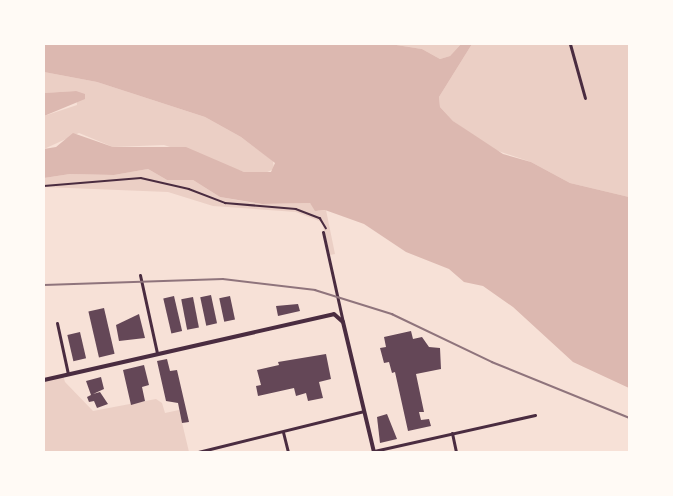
<!DOCTYPE html>
<html>
<head>
<meta charset="utf-8">
<style>
	body { margin:0 }
	#map { position:relative; width:673px; height:496px; overflow:hidden; background:#f7e1d7; font-family:Literata,serif }
	div>[style] { position:absolute }
	[style*='--x'] { left:calc(var(--x)*1px); top:calc(var(--y)*1px); width:calc(var(--w)*1px); rotate:calc(var(--a)*1deg) }
	.green>* { inset:0; background:#ebcfc5 }
	.water>* { inset:0; background:#dcb8b0 }
	.building>* { inset:0; background:#644757; transform-origin:0 0 }
	.path>* { height:1.5px; margin:-0.75px; padding:0 0.75px; transform-origin:0.75px; border-radius:0.75px; background:#4a2c40 }
	.minor>* { height:3px; margin:-1.5px; padding:0 1.5px; transform-origin:1.5px; border-radius:1.5px; background:#4a2c40 }
	.tertiary>* { height:4px; margin:-2px; padding:0 2px; transform-origin:2px; border-radius:2px; background:#4a2c40 }
	.rail>* { height:1.5px; margin:-0.75px; padding:0 0.75px; transform-origin:0.75px; border-radius:0.75px; background:#8f747c }
	span { translate:-50% -50%; white-space:nowrap; text-align:center; line-height:1.15; -webkit-text-stroke:5px #fffaf5; paint-order:stroke }
	.frame { position:absolute; inset:0; border:45px solid #fffaf5; pointer-events:none }
</style>
</head>
<body>
<div id="map">
	<div class="green">
		<div style="clip-path:polygon(390px 44px,461px 44px,450px 56px,440px 59px,422px 49px)"></div>
		<div style="clip-path:polygon(472px 44px,629px 44px,629px 197px,570px 183px,531px 162px,492px 149px,453px 121px,440px 107px,439px 97px)"></div>
		<div style="clip-path:polygon(44px 72px,97px 82px,205px 117px,241px 137px,273px 161px,274px 169px,265px 173px,244px 172px,164px 145px,113px 147px,79px 133px,44px 149px,44px 116px,77px 105px,76px 91px,44px 93px)"></div>
		<div style="clip-path:polygon(148px 169px,167px 180px,193px 180px,220px 197px,259px 204px,310px 203px,318px 211px,326px 210px,335px 254px,330px 255px,322px 222px,296px 212px,213px 206px,168px 192px,44px 187px,44px 178px,70px 174px,114px 175px)"></div>
		<div style="clip-path:polygon(63px 375px,65px 382px,93px 411px,156px 399px,162px 403px,165px 413px,179px 410px,189px 452px,44px 452px,44px 380px)"></div>
	</div>
	<div class="water">
		<div style="clip-path:polygon(44px 44px,390px 44px,422px 49px,440px 59px,450px 56px,461px 44px,472px 44px,439px 97px,440px 107px,453px 121px,503px 154px,531px 162px,570px 183px,629px 197px,629px 388px,573px 362px,513px 307px,483px 286px,464px 282px,449px 269px,406px 252px,364px 224px,325px 210px,315px 211px,310px 203px,262px 204px,220px 197px,193px 180px,167px 180px,148px 169px,114px 175px,70px 174px,44px 178px,44px 149px,56px 147px,73px 133px,113px 147px,186px 147px,244px 172px,271px 172px,275px 163px,241px 137px,205px 117px,97px 82px,44px 72px)"></div>
		<div style="clip-path:polygon(76px 91px,85px 94px,85px 99px,44px 116px,44px 93px)"></div>
	</div>
	<div class="building">
		<div style="left:211px;top:295px;width:29px;height:11px;rotate:78deg"></div>
		<div style="left:174px;top:296px;width:36px;height:11px;rotate:77deg"></div>
		<div style="left:230px;top:296px;width:24px;height:11px;rotate:78deg"></div>
		<div style="left:193px;top:297px;width:31px;height:12px;rotate:79deg"></div>
		<div style="clip-path:polygon(298px 304px,300px 311px,278px 316px,276px 306px)"></div>
		<div style="left:104px;top:308px;width:47px;height:16px;rotate:77deg"></div>
		<div style="clip-path:polygon(139px 314px,145px 338px,119px 341px,116px 325px)"></div>
		<div style="clip-path:polygon(411px 331px,413px 339px,422px 337px,429px 347px,440px 348px,441px 369px,416px 374px,424px 412px,419px 412px,421px 420px,429px 419px,431px 426px,408px 431px,395px 372px,392px 373px,389px 362px,384px 363px,380px 348px,386px 347px,384px 337px)"></div>
		<div style="left:80px;top:332px;width:27px;height:13px;rotate:77deg"></div>
		<div style="clip-path:polygon(326px 354px,331px 379px,319px 382px,323px 398px,308px 401px,306px 393px,296px 396px,294px 388px,258px 396px,256px 386px,261px 385px,257px 370px,279px 365px,278px 362px)"></div>
		<div style="clip-path:polygon(167px 359px,170px 371px,177px 370px,189px 422px,182px 423px,178px 403px,166px 401px,157px 361px)"></div>
		<div style="clip-path:polygon(144px 365px,149px 385px,142px 387px,145px 401px,131px 405px,123px 370px)"></div>
		<div style="clip-path:polygon(101px 377px,104px 389px,93px 394px,100px 392px,108px 404px,97px 408px,94px 401px,89px 402px,87px 397px,91px 395px,86px 381px)"></div>
		<div style="clip-path:polygon(387px 414px,397px 439px,380px 443px,377px 417px)"></div>
	</div>
	<div class="path">
		<div style="--x:44;--y:186;--w:97;--a:-4.7"></div>
		<div style="--x:141;--y:178;--w:49;--a:12.9"></div>
		<div style="--x:189;--y:189;--w:39;--a:21"></div>
		<div style="--x:225;--y:203;--w:71;--a:4.8"></div>
		<div style="--x:296;--y:209;--w:26;--a:21"></div>
		<div style="--x:320;--y:218;--w:12;--a:59"></div>
	</div>
	<div class="minor">
		<div style="--x:570;--y:44;--w:56;--a:74.5"></div>
		<div style="--x:323;--y:232;--w:92;--a:77.5"></div>
		<div style="--x:140;--y:275;--w:80;--a:77.7"></div>
		<div style="--x:57;--y:323;--w:52;--a:77.8"></div>
		<div style="--x:283;--y:432;--w:21;--a:76"></div>
		<div style="--x:452;--y:433;--w:19;--a:78"></div>
		<div style="--x:374;--y:451;--w:165;--a:-12.6"></div>
		<div style="--x:198;--y:452;--w:171;--a:-13.9"></div>
	</div>
	<div class="tertiary">
		<div style="--x:44;--y:380;--w:297;--a:-12.8"></div>
		<div style="--x:334;--y:314;--w:12;--a:42"></div>
		<div style="--x:343;--y:322;--w:134;--a:76.6"></div>
	</div>
	<div class="rail">
		<div style="--x:44;--y:285;--w:179;--a:-1.9"></div>
		<div style="--x:223;--y:279;--w:93;--a:6.8"></div>
		<div style="--x:315;--y:290;--w:81;--a:17.3"></div>
		<div style="--x:392;--y:314;--w:111;--a:25.6"></div>
		<div style="--x:492;--y:362;--w:149;--a:22.1"></div>
	</div>
	<div class="frame"></div>
</div>
</body>
</html>
